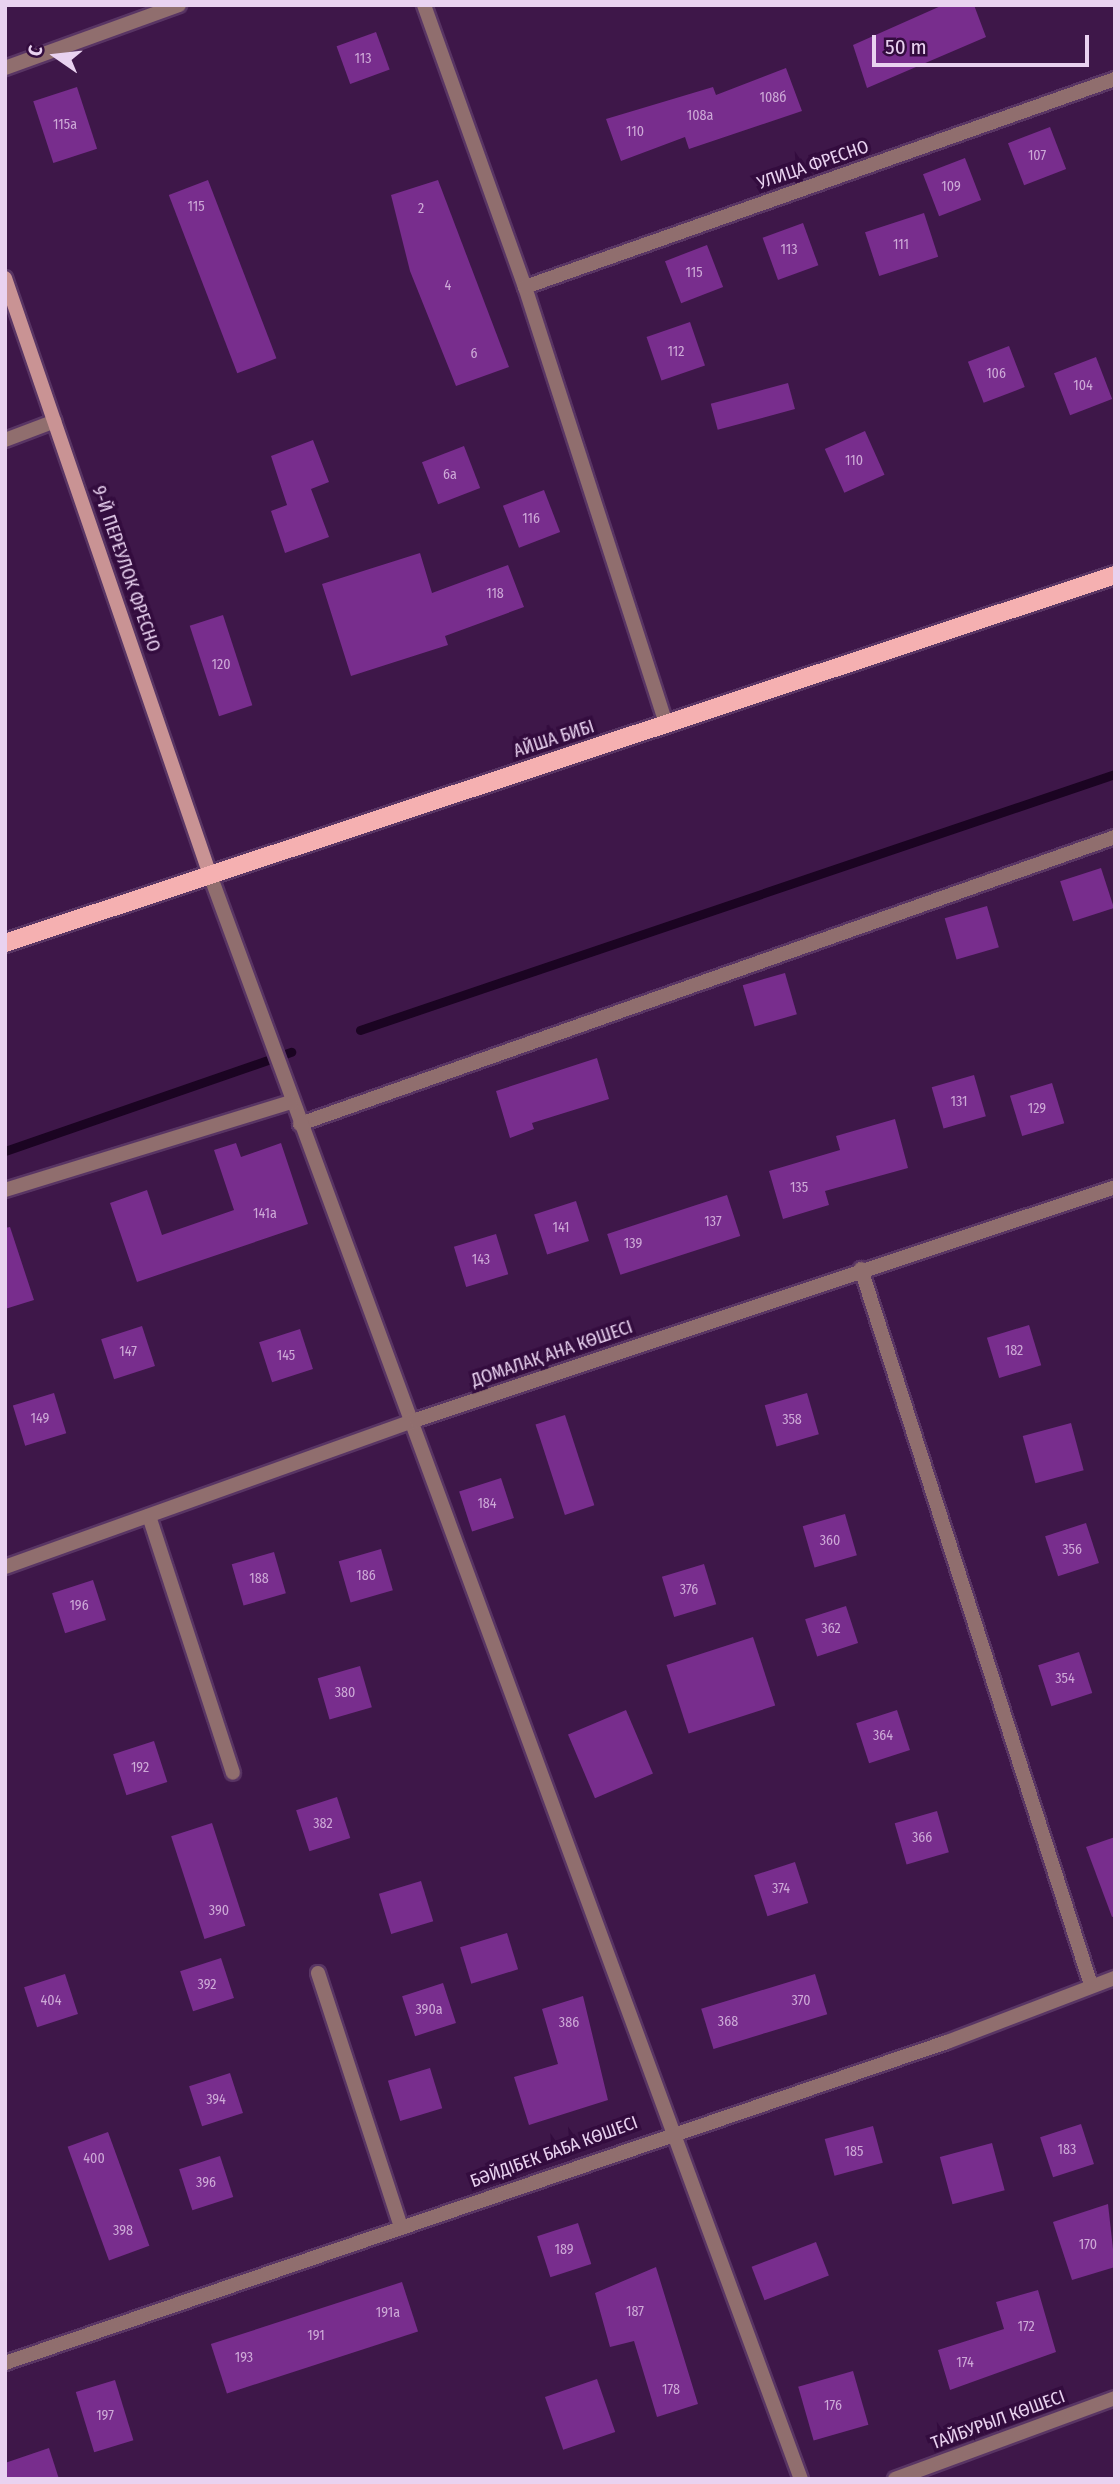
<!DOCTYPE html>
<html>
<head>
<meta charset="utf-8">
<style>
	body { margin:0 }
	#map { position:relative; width:1120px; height:2484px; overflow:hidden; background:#3e1749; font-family:"Fira Sans Condensed",sans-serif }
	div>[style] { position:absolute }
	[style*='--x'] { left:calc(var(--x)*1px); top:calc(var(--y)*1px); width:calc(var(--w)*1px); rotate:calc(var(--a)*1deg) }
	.stream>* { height:9px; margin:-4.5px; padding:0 4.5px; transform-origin:4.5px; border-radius:4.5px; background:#1b0422 }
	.building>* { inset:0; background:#782d8d; transform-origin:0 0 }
	.roads { filter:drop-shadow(2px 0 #593564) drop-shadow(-2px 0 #593564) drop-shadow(0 2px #593564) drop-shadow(0 -2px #593564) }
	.lane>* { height:14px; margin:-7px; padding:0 7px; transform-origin:7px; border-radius:7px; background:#906e6e }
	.street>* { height:14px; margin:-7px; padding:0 7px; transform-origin:7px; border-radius:7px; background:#906e6e }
	.secondary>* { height:14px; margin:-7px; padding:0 7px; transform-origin:7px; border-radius:7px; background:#c99394 }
	.primary>* { height:18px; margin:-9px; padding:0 9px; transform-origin:9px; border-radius:9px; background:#f5b0b1 }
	span { translate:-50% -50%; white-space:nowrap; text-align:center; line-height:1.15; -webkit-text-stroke:7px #330c3e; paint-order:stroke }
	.number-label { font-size:14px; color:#cda9d7 }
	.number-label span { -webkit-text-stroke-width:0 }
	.street-label { font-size:18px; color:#e9d2f0 }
	.frame { position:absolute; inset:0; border:7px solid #e9d2f0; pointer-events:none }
	.north { position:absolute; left:21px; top:21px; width:70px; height:70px; -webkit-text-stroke:5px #330c3e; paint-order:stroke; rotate:284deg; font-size:19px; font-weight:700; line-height:28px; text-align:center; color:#e9d2f0 }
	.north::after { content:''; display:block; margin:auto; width:24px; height:32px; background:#e9d2f0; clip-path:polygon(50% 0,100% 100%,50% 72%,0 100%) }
	.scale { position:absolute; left:872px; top:35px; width:217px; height:32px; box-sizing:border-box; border:4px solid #e9d2f0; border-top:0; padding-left:9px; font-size:21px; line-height:24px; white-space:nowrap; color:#e9d2f0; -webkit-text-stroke:5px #330c3e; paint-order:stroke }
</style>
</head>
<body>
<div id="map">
	<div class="stream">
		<div style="--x:360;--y:1030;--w:797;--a:-18.73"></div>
		<div style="--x:5;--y:1151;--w:303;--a:-19.1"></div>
	</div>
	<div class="building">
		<div style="clip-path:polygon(943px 5px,974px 5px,986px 37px,867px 88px,853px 45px)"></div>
		<div style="left:376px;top:32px;width:40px;height:42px;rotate:70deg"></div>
		<div style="clip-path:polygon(786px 68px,802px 111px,689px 149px,685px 137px,621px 161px,606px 119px,713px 87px,716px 95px)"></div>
		<div style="left:77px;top:87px;width:65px;height:46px;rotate:72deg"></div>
		<div style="left:1050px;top:127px;width:45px;height:45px;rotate:69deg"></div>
		<div style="left:965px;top:158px;width:45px;height:45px;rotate:69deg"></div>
		<div style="left:208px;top:180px;width:191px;height:42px;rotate:69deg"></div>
		<div style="clip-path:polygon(438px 180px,509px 367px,456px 386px,410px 271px,391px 195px)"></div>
		<div style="left:924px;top:213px;width:46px;height:62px;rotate:72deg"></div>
		<div style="left:803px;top:223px;width:45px;height:43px;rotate:70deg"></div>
		<div style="left:707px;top:245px;width:45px;height:45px;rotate:69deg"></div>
		<div style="left:690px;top:322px;width:46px;height:46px;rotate:71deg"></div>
		<div style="left:1009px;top:346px;width:44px;height:44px;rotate:69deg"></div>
		<div style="left:1096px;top:357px;width:45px;height:45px;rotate:69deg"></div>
		<div style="left:788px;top:383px;width:27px;height:80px;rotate:75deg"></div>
		<div style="left:865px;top:431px;width:48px;height:44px;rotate:66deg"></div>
		<div style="clip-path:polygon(313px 440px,329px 482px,311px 489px,329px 537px,285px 553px,271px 511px,287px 505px,271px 456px)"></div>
		<div style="left:464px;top:446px;width:45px;height:45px;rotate:69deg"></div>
		<div style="left:544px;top:490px;width:45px;height:44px;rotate:69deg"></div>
		<div style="clip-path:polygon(420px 553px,432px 593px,508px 565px,524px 607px,445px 636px,448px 645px,351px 676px,322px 584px)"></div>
		<div style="left:223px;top:615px;width:95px;height:35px;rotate:72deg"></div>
		<div style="left:1101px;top:868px;width:42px;height:43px;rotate:72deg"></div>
		<div style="left:987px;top:906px;width:43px;height:44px;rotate:74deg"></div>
		<div style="left:785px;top:973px;width:43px;height:44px;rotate:74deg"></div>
		<div style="clip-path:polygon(597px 1058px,609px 1099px,532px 1123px,534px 1129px,510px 1138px,496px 1091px)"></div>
		<div style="left:974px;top:1075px;width:43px;height:44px;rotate:74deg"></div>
		<div style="left:1052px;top:1083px;width:42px;height:44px;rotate:73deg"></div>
		<div style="clip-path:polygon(895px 1119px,908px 1168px,825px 1191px,829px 1205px,783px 1219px,769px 1171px,840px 1150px,836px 1136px)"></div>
		<div style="clip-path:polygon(236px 1143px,241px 1157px,281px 1143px,308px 1224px,137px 1282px,110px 1203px,147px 1190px,162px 1235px,234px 1210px,214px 1150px)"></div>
		<div style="left:727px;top:1195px;width:43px;height:126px;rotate:72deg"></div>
		<div style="left:576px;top:1201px;width:42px;height:44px;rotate:72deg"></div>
		<div style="clip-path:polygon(10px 1227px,34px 1300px,5px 1309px,5px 1228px)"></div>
		<div style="left:496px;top:1234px;width:42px;height:44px;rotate:73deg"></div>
		<div style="left:1029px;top:1325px;width:42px;height:44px;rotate:73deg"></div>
		<div style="left:142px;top:1326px;width:42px;height:43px;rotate:72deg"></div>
		<div style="left:300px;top:1329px;width:42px;height:43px;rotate:72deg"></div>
		<div style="left:54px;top:1393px;width:42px;height:43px;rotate:73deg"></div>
		<div style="left:807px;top:1393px;width:43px;height:44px;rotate:74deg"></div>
		<div style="left:565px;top:1415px;width:95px;height:31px;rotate:72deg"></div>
		<div style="left:1071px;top:1423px;width:49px;height:50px;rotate:75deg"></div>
		<div style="left:501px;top:1478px;width:42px;height:44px;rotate:72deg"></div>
		<div style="left:845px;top:1514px;width:43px;height:44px;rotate:74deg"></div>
		<div style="left:1086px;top:1523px;width:42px;height:43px;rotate:72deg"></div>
		<div style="left:381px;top:1549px;width:43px;height:44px;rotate:74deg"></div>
		<div style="left:274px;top:1552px;width:43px;height:44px;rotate:74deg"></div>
		<div style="left:704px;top:1564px;width:42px;height:44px;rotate:73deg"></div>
		<div style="left:93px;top:1580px;width:42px;height:43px;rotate:72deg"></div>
		<div style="left:846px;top:1606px;width:39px;height:43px;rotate:72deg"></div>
		<div style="left:753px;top:1637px;width:72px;height:91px;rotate:72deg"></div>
		<div style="left:1079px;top:1652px;width:43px;height:43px;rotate:72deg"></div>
		<div style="left:360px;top:1666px;width:43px;height:44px;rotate:74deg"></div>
		<div style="left:626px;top:1710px;width:69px;height:63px;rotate:67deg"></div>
		<div style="left:897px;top:1710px;width:42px;height:43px;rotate:72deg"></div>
		<div style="left:154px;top:1741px;width:43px;height:43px;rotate:72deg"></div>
		<div style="left:337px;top:1797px;width:43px;height:43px;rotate:72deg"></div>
		<div style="left:937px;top:1811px;width:43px;height:44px;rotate:74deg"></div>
		<div style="left:212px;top:1823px;width:108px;height:43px;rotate:72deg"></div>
		<div style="clip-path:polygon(1115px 1837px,1115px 1916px,1112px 1917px,1086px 1847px)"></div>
		<div style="left:795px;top:1862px;width:43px;height:43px;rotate:72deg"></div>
		<div style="left:421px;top:1881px;width:42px;height:44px;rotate:73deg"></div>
		<div style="left:507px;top:1933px;width:38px;height:49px;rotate:73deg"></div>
		<div style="left:221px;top:1958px;width:42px;height:43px;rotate:72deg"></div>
		<div style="left:65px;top:1974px;width:42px;height:43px;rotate:72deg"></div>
		<div style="left:815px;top:1974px;width:42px;height:119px;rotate:73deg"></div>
		<div style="left:443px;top:1983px;width:42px;height:43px;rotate:72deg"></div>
		<div style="clip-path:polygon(583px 1996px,608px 2100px,529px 2125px,514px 2077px,558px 2064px,542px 2009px)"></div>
		<div style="left:430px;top:2068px;width:42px;height:44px;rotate:73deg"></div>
		<div style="left:230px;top:2073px;width:42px;height:43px;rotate:72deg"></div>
		<div style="left:1081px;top:2124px;width:42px;height:43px;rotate:72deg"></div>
		<div style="left:873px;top:2126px;width:38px;height:50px;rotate:75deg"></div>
		<div style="left:108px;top:2132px;width:121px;height:43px;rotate:70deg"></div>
		<div style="left:992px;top:2143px;width:49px;height:54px;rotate:75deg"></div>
		<div style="left:220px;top:2156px;width:43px;height:43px;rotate:72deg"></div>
		<div style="clip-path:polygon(1108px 2204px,1115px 2267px,1072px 2280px,1053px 2222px)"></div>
		<div style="left:578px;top:2223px;width:43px;height:43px;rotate:72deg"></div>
		<div style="left:816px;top:2242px;width:36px;height:69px;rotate:69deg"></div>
		<div style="clip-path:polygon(656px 2267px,698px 2404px,657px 2417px,634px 2341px,610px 2347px,595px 2293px)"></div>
		<div style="left:402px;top:2282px;width:52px;height:201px;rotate:72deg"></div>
		<div style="clip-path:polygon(1038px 2290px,1056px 2352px,950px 2390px,938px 2350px,1004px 2329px,996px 2302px)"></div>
		<div style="left:853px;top:2371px;width:56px;height:57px;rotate:74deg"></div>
		<div style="left:597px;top:2379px;width:56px;height:55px;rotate:71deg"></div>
		<div style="left:115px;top:2380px;width:63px;height:41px;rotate:73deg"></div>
		<div style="clip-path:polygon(49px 2448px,59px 2479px,5px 2479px,5px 2463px)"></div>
	</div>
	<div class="roads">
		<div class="lane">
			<div style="--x:300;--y:1124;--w:864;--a:-19.4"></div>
			<div style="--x:861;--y:1269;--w:752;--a:72.19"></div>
			<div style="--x:149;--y:1516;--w:270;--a:71.9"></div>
			<div style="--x:318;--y:1973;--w:267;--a:71.9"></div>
		</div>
		<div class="street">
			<div style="--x:424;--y:5;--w:300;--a:70.3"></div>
			<div style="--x:525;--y:287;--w:459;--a:72.1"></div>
			<div style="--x:5;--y:68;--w:185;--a:-19.9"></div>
			<div style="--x:525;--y:287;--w:626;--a:-19.42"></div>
			<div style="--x:5;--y:440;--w:53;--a:-20.8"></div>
			<div style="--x:209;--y:872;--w:1713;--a:69.78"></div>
			<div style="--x:5;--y:1190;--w:299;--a:-17.1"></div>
			<div style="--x:5;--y:1567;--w:436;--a:-19.7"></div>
			<div style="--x:416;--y:1420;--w:737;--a:-18.43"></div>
			<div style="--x:5;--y:2363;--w:995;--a:-18.82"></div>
			<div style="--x:947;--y:2042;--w:180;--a:-20.9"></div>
			<div style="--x:895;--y:2479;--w:234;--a:-20.2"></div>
		</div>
		<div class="secondary">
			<div style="--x:5;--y:278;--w:628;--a:71.05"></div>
		</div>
		<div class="primary">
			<div style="--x:5;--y:943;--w:1169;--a:-18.34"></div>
		</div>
	</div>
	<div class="number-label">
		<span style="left:363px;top:59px">113</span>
		<span style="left:773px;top:98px">108б</span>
		<span style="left:700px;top:116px">108а</span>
		<span style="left:65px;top:125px">115а</span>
		<span style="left:635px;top:132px">110</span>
		<span style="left:1037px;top:156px">107</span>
		<span style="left:951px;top:187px">109</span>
		<span style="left:196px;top:207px">115</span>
		<span style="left:421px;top:209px">2</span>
		<span style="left:901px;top:245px">111</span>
		<span style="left:789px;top:250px">113</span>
		<span style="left:694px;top:273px">115</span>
		<span style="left:448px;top:286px">4</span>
		<span style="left:676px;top:352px">112</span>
		<span style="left:474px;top:354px">6</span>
		<span style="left:996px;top:374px">106</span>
		<span style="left:1083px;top:386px">104</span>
		<span style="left:854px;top:461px">110</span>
		<span style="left:450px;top:475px">6а</span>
		<span style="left:531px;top:519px">116</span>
		<span style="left:495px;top:594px">118</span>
		<span style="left:221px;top:665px">120</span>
		<span style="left:959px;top:1102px">131</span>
		<span style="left:1037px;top:1109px">129</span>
		<span style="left:799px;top:1188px">135</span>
		<span style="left:265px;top:1214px">141а</span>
		<span style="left:713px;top:1222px">137</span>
		<span style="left:561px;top:1228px">141</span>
		<span style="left:633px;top:1244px">139</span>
		<span style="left:481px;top:1260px">143</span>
		<span style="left:1014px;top:1351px">182</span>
		<span style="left:128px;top:1352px">147</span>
		<span style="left:286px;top:1356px">145</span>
		<span style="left:40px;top:1419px">149</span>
		<span style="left:792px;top:1420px">358</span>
		<span style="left:487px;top:1504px">184</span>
		<span style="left:830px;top:1541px">360</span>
		<span style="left:1072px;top:1550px">356</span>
		<span style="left:366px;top:1576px">186</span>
		<span style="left:259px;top:1579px">188</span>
		<span style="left:689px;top:1590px">376</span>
		<span style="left:79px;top:1606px">196</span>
		<span style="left:831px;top:1629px">362</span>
		<span style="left:1065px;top:1679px">354</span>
		<span style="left:345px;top:1693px">380</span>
		<span style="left:883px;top:1736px">364</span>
		<span style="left:140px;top:1768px">192</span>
		<span style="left:323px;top:1824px">382</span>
		<span style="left:922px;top:1838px">366</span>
		<span style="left:781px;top:1889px">374</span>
		<span style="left:219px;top:1911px">390</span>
		<span style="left:207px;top:1985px">392</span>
		<span style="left:51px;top:2001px">404</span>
		<span style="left:801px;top:2001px">370</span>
		<span style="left:429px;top:2010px">390а</span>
		<span style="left:728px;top:2022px">368</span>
		<span style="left:569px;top:2023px">386</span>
		<span style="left:216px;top:2100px">394</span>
		<span style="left:1067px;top:2150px">183</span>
		<span style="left:854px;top:2152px">185</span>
		<span style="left:94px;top:2159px">400</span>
		<span style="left:206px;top:2183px">396</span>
		<span style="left:123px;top:2231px">398</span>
		<span style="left:1088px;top:2245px">170</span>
		<span style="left:564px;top:2250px">189</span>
		<span style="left:635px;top:2312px">187</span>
		<span style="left:388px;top:2313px">191а</span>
		<span style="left:1026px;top:2327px">172</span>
		<span style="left:316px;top:2336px">191</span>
		<span style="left:244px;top:2358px">193</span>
		<span style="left:965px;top:2363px">174</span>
		<span style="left:671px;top:2390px">178</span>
		<span style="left:833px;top:2406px">176</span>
		<span style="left:105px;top:2416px">197</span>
	</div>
	<div class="street-label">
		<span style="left:813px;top:165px;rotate:-19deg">УЛИЦА ФРЕСНО</span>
		<span style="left:126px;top:569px;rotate:71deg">9-Й ПЕРЕУЛОК ФРЕСНО</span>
		<span style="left:554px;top:739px;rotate:-18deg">АЙША БИБІ</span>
		<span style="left:552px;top:1354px;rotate:-19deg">ДОМАЛАҚ АНА КӨШЕСІ</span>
		<span style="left:554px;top:2152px;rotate:-20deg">БӘЙДІБЕК БАБА КӨШЕСІ</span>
		<span style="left:998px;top:2420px;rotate:-20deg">ТАЙБУРЫЛ КӨШЕСІ</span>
	</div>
	<div class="frame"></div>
	<div class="north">С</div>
	<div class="scale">50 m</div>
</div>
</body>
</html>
